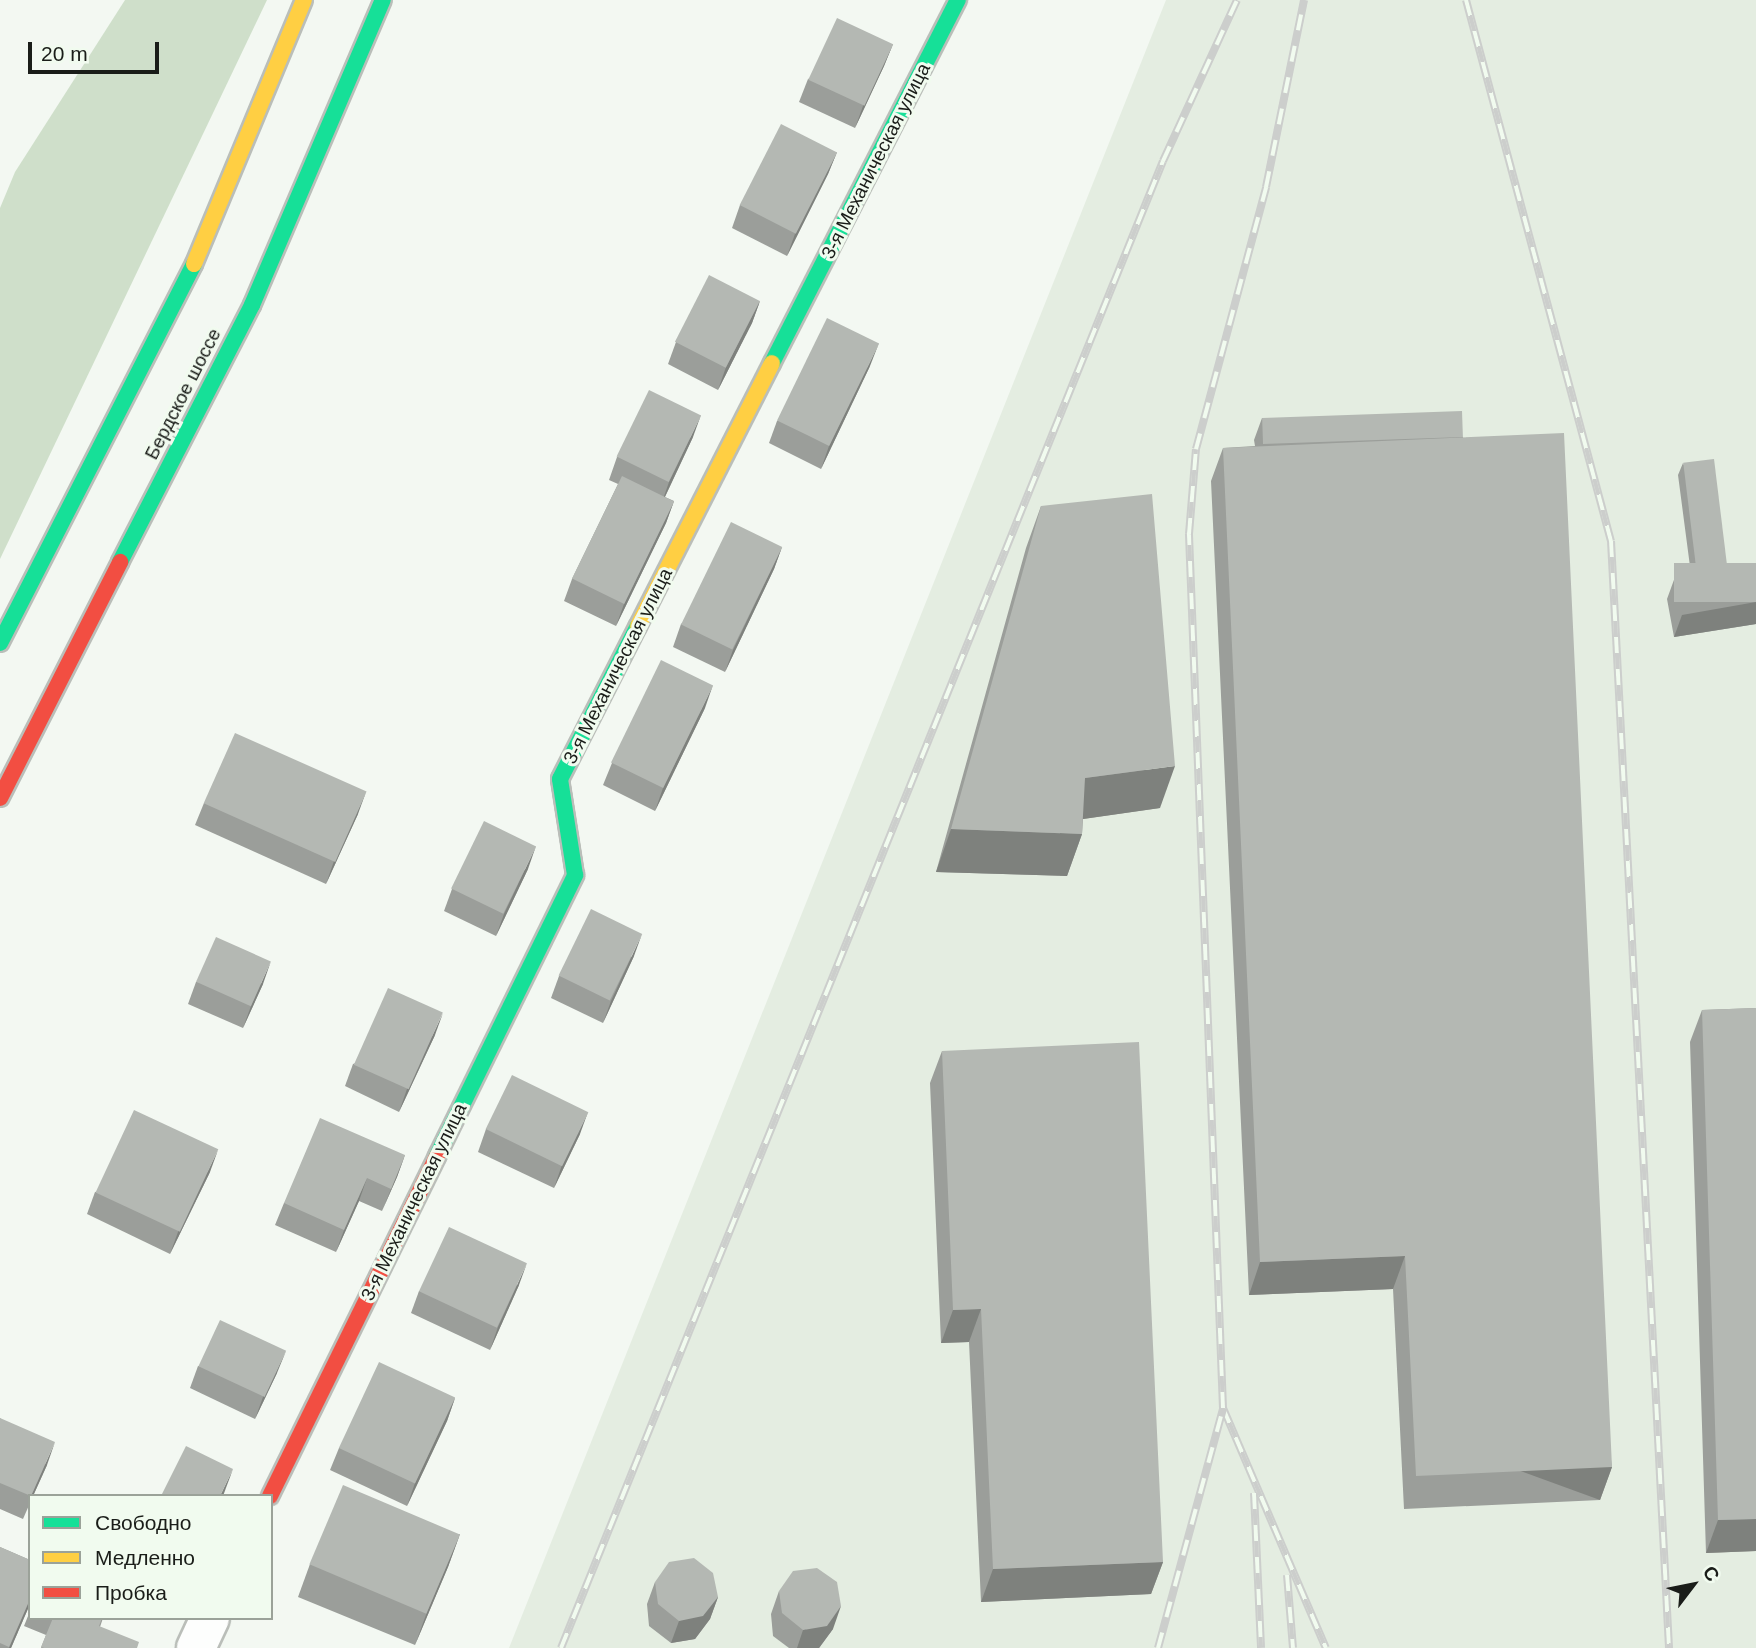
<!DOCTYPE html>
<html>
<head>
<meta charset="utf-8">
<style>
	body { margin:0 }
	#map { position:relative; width:1756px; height:1648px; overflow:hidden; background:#f3f8f2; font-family:Arial,sans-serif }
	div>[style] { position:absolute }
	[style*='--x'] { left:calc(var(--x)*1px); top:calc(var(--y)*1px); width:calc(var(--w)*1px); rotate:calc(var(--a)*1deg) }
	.built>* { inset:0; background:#e4ede1 }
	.forest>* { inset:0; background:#cfdfca }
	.roads { filter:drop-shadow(2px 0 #babeb9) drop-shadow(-2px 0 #babeb9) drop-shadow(0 2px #babeb9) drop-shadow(0 -2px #babeb9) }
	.street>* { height:38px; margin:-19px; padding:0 19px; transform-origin:19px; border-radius:19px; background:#fdfefd }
	.fast>* { height:16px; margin:-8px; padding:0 8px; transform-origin:8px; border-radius:8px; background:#16e098 }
	.slow>* { height:16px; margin:-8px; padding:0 8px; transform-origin:8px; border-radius:8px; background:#ffcf43 }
	.jam>* { height:16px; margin:-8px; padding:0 8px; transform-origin:8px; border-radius:8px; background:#f24e42 }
	.rail>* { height:8px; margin-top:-4px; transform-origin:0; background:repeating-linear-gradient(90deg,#f1fbef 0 16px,#cccecc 0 32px); box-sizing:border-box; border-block:2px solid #cccecc }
	.wall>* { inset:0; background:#9b9e9a }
	.shaded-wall>* { inset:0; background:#7e817d; transform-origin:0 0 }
	.building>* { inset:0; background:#b4b8b3; transform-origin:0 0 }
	span { translate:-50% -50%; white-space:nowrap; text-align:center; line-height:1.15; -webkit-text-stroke:6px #f1fbef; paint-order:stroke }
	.street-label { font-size:19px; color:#1a1d19 }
	.legend { position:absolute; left:28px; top:1494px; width:245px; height:126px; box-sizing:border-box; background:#f1fbef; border:2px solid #9ba299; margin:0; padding:9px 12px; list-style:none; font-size:21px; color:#1a1d19 }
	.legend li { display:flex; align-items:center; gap:14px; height:35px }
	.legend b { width:35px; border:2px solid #9ba299 }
	.north { position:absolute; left:1658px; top:1550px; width:70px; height:70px; -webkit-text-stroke:5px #f1fbef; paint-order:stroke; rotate:58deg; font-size:19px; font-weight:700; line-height:28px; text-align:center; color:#1a1d19 }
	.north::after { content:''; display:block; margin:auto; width:24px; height:32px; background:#1a1d19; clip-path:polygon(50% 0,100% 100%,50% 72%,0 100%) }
	.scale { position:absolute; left:28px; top:42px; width:131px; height:32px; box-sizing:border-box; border:4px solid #1a1d19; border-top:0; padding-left:9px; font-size:21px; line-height:24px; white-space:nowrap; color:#1a1d19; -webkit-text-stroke:5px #f1fbef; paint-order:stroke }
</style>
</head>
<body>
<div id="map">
	<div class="built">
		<div style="clip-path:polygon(1166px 0,1756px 0,1756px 1648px,509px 1648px)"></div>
	</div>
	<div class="forest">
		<div style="clip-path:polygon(125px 0,267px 0,0 559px,0 208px,15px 172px)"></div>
	</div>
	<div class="roads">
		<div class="street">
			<div style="--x:196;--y:1648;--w:33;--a:-65"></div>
		</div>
		<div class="fast">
			<div style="--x:772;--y:363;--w:408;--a:-62.9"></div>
			<div style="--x:120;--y:562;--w:289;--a:-62.8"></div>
			<div style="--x:252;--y:305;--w:332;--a:-66.8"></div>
			<div style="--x:0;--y:643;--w:426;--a:-62.9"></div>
			<div style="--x:437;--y:1156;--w:313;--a:-63.8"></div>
			<div style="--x:575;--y:875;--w:97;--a:-98.9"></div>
			<div style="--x:560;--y:779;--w:172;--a:-63"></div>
		</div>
		<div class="slow">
			<div style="--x:194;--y:264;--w:286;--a:-67.4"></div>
			<div style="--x:638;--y:626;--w:295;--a:-63"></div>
		</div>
		<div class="jam">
			<div style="--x:0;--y:798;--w:265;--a:-63"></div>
			<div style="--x:270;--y:1496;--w:379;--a:-63.8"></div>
		</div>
	</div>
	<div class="rail">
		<div style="--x:1466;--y:0;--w:560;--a:75"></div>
		<div style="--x:1611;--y:541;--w:1109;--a:87"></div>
		<div style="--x:1223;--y:1408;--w:261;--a:66.8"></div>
		<div style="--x:1254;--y:1493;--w:155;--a:87.4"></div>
		<div style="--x:1287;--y:1575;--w:73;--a:85.3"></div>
		<div style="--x:561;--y:1648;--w:1604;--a:-67.96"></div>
		<div style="--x:1163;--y:161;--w:177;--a:-65.3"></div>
		<div style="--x:1158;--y:1648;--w:249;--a:-74.8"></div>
		<div style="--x:1223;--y:1408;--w:875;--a:-92.23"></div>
		<div style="--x:1189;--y:534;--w:85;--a:-85.3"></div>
		<div style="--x:1196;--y:449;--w:271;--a:-75"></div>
		<div style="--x:1266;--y:187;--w:191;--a:-78.5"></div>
	</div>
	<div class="wall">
		<div style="clip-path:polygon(893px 44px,884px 66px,855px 128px,799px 102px,808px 79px)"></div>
		<div style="clip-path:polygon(837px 152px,828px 174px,787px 256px,732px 228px,740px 205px)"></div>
		<div style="clip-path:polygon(760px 301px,752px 323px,718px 390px,668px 364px,676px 342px)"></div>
		<div style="clip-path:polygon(870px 366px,821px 469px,769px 443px,777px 421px)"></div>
		<div style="clip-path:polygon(1262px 418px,1463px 437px,1612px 1467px,1600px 1500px,1404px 1509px,1393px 1289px,1249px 1295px,1211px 481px,1223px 448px,1255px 446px,1254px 440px)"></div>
		<div style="clip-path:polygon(693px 437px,665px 497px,674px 501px,666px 523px,616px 626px,564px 601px,572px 579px,618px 484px,609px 480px,617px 457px)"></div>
		<div style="clip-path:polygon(1683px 463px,1727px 568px,1756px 563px,1756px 624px,1674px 637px,1667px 599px,1675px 577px,1691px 574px,1678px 475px)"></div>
		<div style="clip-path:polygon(1041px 506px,1160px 808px,1083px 819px,1082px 834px,1067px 876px,936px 872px,1026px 548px)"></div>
		<div style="clip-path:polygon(782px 547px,774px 569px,725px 672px,673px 647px,681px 624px)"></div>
		<div style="clip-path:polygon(705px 708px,655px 811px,603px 785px,612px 763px)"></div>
		<div style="clip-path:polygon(204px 803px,358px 814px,326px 884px,195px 825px)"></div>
		<div style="clip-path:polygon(528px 869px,496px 936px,444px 911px,452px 889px)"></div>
		<div style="clip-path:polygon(634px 956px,603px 1023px,551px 998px,559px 976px)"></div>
		<div style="clip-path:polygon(196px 982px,263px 984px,243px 1028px,188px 1004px)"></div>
		<div style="clip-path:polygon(1756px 1008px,1756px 1551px,1706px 1553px,1690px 1042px,1702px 1010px)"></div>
		<div style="clip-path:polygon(435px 1035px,399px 1112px,345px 1086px,353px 1064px)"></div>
		<div style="clip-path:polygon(942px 1051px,1163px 1562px,1151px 1594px,981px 1602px,969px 1342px,941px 1343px,930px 1083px)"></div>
		<div style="clip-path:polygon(486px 1129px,580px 1134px,554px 1188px,478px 1152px)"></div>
		<div style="clip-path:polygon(405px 1155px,397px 1177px,382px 1211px,359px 1201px,336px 1252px,275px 1225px,284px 1203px)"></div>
		<div style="clip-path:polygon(210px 1172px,170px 1254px,87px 1214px,95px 1192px)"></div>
		<div style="clip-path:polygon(519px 1285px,490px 1350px,411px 1313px,419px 1291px)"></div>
		<div style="clip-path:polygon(198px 1366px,277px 1373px,255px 1419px,190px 1388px)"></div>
		<div style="clip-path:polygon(455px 1398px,447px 1421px,407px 1506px,330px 1470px,339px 1448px)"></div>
		<div style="clip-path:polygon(0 1418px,47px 1465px,33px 1496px,30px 1496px,30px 1503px,23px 1519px,0 1509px)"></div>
		<div style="clip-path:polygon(460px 1534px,448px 1567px,415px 1645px,298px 1597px,310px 1564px)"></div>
		<div style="clip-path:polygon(0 1547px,30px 1560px,30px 1604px,11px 1648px,0 1648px)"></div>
		<div style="clip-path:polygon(655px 1582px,718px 1597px,710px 1619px,695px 1639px,671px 1643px,649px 1626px,647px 1604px)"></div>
		<div style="clip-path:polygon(779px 1591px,833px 1629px,819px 1648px,789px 1648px,773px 1636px,771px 1614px)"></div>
		<div style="clip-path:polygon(30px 1611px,30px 1618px,103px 1618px,100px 1627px,137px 1648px,41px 1648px,46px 1635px,24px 1626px)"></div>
	</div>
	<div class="shaded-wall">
		<div style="clip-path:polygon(893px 44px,884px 66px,855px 128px,863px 106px)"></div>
		<div style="clip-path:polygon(837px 152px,828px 174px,787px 256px,795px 234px)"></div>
		<div style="clip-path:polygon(760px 301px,752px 323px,718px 390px,726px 367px)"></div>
		<div style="clip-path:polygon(879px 343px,870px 366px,821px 469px,829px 446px)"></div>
		<div style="clip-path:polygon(701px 415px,693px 437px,661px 505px,669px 482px)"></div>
		<div style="clip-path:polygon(674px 501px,666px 523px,616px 626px,624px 604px)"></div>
		<div style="clip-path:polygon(782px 547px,774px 569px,725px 672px,733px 650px)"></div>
		<div style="clip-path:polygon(1756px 602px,1756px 624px,1674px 637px,1682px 615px)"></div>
		<div style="clip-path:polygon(713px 685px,705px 708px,655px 811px,663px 788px)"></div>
		<div style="clip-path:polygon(1175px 766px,1160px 808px,1069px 821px,1085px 778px)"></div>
		<div style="clip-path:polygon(366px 792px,358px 814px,326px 884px,334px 861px)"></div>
		<div style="clip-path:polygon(951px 829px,1082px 834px,1067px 876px,936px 872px)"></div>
		<div style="clip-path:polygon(536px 846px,528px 869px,496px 936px,504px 914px)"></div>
		<div style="clip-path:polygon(642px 934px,634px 956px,603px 1023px,611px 1001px)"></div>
		<div style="clip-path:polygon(271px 961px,263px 984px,243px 1028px,251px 1006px)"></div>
		<div style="clip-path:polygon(443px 1013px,435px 1035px,399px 1112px,407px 1089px)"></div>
		<div style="clip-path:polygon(588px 1112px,580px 1134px,554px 1188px,562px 1165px)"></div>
		<div style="clip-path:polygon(218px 1150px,210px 1172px,170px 1254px,178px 1232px)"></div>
		<div style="clip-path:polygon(405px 1155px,397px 1177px,382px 1211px,391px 1189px)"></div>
		<div style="clip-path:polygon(367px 1178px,359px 1201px,336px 1252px,344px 1230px)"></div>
		<div style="clip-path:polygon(1405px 1256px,1393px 1289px,1249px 1295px,1260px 1262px)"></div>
		<div style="clip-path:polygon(527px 1263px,519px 1285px,490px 1350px,498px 1327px)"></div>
		<div style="clip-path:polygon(981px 1309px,969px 1342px,941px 1343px,953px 1310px)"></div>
		<div style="clip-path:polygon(286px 1351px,277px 1373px,255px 1419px,263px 1397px)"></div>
		<div style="clip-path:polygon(455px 1398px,447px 1421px,407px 1506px,415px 1483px)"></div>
		<div style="clip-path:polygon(55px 1442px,47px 1465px,33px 1496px,31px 1496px)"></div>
		<div style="left:1612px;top:1467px;width:35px;height:196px;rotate:110deg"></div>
		<div style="clip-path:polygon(233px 1469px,223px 1496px,220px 1496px)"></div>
		<div style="clip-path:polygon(1756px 1519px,1756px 1551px,1706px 1553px,1718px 1520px)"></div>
		<div style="clip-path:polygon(460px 1534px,448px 1567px,415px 1645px,427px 1612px)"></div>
		<div style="clip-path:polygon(1163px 1562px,1151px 1594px,981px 1602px,993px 1569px)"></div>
		<div style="clip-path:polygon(718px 1597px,710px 1619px,695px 1639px,671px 1643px,679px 1621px)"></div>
		<div style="clip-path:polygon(30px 1599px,30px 1604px,11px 1648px,9px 1648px)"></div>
		<div style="clip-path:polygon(841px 1606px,833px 1629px,819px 1648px,797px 1648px,803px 1630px)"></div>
	</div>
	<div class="building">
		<div style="left:837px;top:18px;width:62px;height:68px;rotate:25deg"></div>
		<div style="left:781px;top:124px;width:63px;height:91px;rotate:27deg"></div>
		<div style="left:709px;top:275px;width:57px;height:75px;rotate:27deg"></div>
		<div style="left:827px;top:318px;width:58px;height:114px;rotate:26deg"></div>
		<div style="left:649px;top:390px;width:58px;height:74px;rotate:26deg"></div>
		<div style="left:1462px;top:411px;width:26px;height:200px;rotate:88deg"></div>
		<div style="clip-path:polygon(1564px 433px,1612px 1467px,1416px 1476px,1405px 1256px,1260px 1262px,1223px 448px)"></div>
		<div style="left:1714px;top:459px;width:110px;height:31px;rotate:83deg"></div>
		<div style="left:622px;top:476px;width:58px;height:114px;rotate:26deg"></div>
		<div style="clip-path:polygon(1152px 494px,1175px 766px,1085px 778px,1082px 834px,951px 829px,1041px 506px)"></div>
		<div style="left:731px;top:522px;width:57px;height:114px;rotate:26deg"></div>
		<div style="left:1756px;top:563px;width:39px;height:82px;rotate:90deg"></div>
		<div style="left:661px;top:660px;width:58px;height:114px;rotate:26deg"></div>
		<div style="left:235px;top:733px;width:144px;height:77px;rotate:24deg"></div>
		<div style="left:484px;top:821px;width:58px;height:75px;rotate:26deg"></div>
		<div style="left:591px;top:909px;width:57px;height:74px;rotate:26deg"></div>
		<div style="left:216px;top:937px;width:60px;height:49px;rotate:24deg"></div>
		<div style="left:388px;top:988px;width:60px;height:84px;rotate:24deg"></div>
		<div style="clip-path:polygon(1756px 1008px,1756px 1519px,1718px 1520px,1702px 1010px)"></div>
		<div style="clip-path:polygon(1139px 1042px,1163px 1562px,993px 1569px,981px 1309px,953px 1310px,942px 1051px)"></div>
		<div style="left:512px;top:1075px;width:85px;height:60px;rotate:26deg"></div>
		<div style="left:134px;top:1110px;width:93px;height:91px;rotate:25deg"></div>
		<div style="clip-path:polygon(320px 1118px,405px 1155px,391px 1189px,367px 1178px,344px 1230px,284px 1203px)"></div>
		<div style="left:449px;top:1227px;width:86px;height:71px;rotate:25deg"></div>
		<div style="left:220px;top:1320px;width:73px;height:51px;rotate:25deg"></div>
		<div style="left:379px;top:1362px;width:84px;height:95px;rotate:25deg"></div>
		<div style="clip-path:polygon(0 1418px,55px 1442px,31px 1496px,0 1483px)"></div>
		<div style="clip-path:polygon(186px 1446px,233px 1469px,220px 1496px,161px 1496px)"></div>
		<div style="left:343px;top:1485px;width:127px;height:86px;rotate:23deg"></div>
		<div style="clip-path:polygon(0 1547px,30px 1560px,30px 1599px,9px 1647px,0 1643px)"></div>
		<div style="clip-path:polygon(694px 1558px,713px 1573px,718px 1597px,703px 1616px,679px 1621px,658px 1604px,655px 1582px,669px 1562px)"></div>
		<div style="clip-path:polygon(817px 1568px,837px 1582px,841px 1606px,827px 1626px,803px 1630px,782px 1613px,779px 1591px,793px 1571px)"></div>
		<div style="clip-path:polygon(53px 1618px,102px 1618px,99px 1626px,139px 1642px,137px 1648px,44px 1648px,41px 1647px)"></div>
	</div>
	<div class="street-label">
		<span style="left:876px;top:161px;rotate:-63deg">3-я Механическая улица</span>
		<span style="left:183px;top:394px;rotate:-63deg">Бердское шоссе</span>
		<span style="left:618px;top:666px;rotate:-63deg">3-я Механическая улица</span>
		<span style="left:414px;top:1202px;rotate:-64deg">3-я Механическая улица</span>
	</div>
	<ul class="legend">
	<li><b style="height:9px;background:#16e098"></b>Свободно</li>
	<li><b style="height:9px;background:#ffcf43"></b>Медленно</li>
	<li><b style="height:9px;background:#f24e42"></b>Пробка</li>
	</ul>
	<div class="north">С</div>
	<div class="scale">20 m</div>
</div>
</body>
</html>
